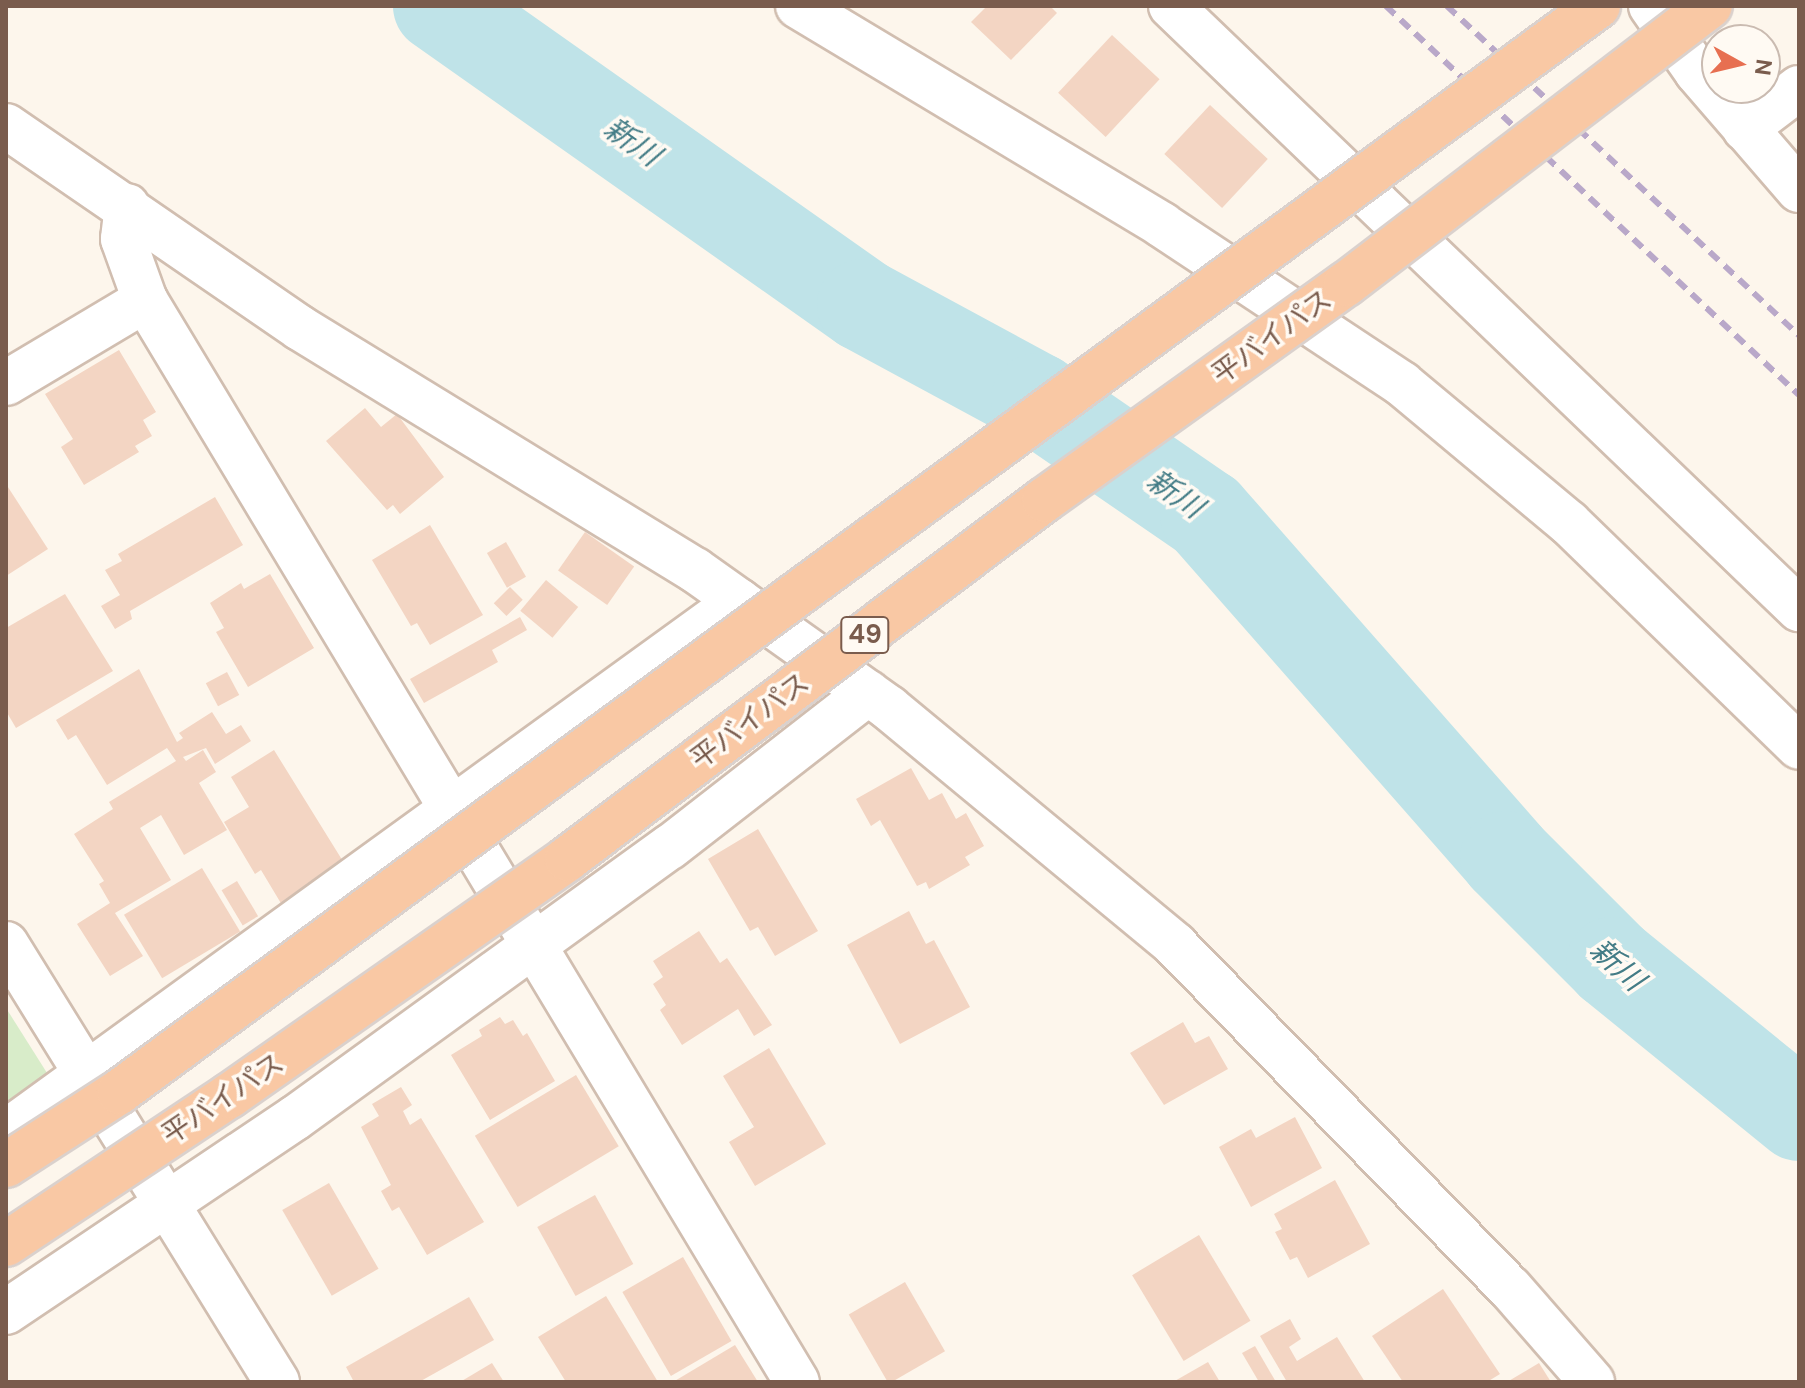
<!DOCTYPE html>
<html>
<head>
<meta charset="utf-8">
<style>
	body { margin:0 }
	#map { position:relative; width:1805px; height:1388px; overflow:hidden; background:#fdf6ec; font-family:"DM Sans","Noto Sans JP",sans-serif }
	div>[style] { position:absolute }
	[style*='--x'] { left:calc(var(--x)*1px); top:calc(var(--y)*1px); width:calc(var(--w)*1px); rotate:calc(var(--a)*1deg) }
	.green>* { inset:0; background:#d8ecc9 }
	.river>* { height:92px; margin:-46px; padding:0 46px; transform-origin:46px; border-radius:46px; background:#bfe3e8 }
	.building>* { inset:0; background:#f3d5c3; transform-origin:0 0 }
	.roads { filter:drop-shadow(2px 0 #d1beb0) drop-shadow(-2px 0 #d1beb0) drop-shadow(0 2px #d1beb0) drop-shadow(0 -2px #d1beb0) }
	.minor>* { height:44px; margin:-22px; padding:0 22px; transform-origin:22px; border-radius:22px; background:#fff }
	.tertiary>* { height:44px; margin:-22px; padding:0 22px; transform-origin:22px; border-radius:22px; background:#fff }
	.rail>* { height:6px; margin-top:-3px; transform-origin:0; background:repeating-linear-gradient(90deg,#b9a8c9 0 12px,transparent 0 20px) }
	.bridges { filter:drop-shadow(2px 0 #dad1cd) drop-shadow(-2px 0 #dad1cd) drop-shadow(0 2px #dad1cd) drop-shadow(0 -2px #dad1cd) }
	.trunk-bridge>* { height:44px; margin:-22px; padding:0 22px; transform-origin:22px; border-radius:22px; background:#f9c8a4 }
	span { translate:-50% -50%; white-space:nowrap; text-align:center; line-height:1.15; -webkit-text-stroke:7px #fffaf3; paint-order:stroke }
	.shield-label span { padding:2px 6px; background:#fffaf3; border:2px solid; border-radius:6px; -webkit-text-stroke-width:0 }
	.shield-label { font-size:26px; color:#7a5c4d; font-weight:700 }
	.street-label { font-size:28px; color:#7a5c4d }
	.water-label { font-size:30px; color:#437c86; font-style:italic }
	.frame { position:absolute; inset:0; border:8px solid #7a5c4d; pointer-events:none }
	.north { position:absolute; left:1701px; top:24px; width:80px; height:80px; box-sizing:border-box; background:#fffaf3; border:2px solid #cabbb1; border-radius:50%; rotate:98deg; font-size:22px; font-weight:700; line-height:32px; text-align:center; color:#7a5c4d }
	.north::after { content:''; display:block; margin:auto; width:28px; height:36px; background:#e76f51; clip-path:polygon(50% 0,100% 100%,50% 72%,0 100%) }
</style>
</head>
<body>
<div id="map">
	<div class="green">
		<div style="clip-path:polygon(6px 1008px,54px 1084px,6px 1118px)"></div>
	</div>
	<div class="river">
		<div style="--x:439;--y:6;--w:519;--a:35.19"></div>
		<div style="--x:863;--y:305;--w:198;--a:28.4"></div>
		<div style="--x:1037;--y:399;--w:205;--a:34.5"></div>
		<div style="--x:1206;--y:515;--w:455;--a:48.7"></div>
		<div style="--x:1506;--y:857;--w:150;--a:45"></div>
		<div style="--x:1612;--y:963;--w:241;--a:39.1"></div>
	</div>
	<div class="building">
		<div style="clip-path:polygon(987px 6px,1050px 6px,1057px 13px,1011px 60px,971px 22px)"></div>
		<div style="left:1112px;top:35px;width:65px;height:79px;rotate:43deg"></div>
		<div style="left:1210px;top:105px;width:79px;height:67px;rotate:43deg"></div>
		<div style="clip-path:polygon(119px 350px,156px 412px,143px 420px,152px 436px,135px 446px,139px 452px,84px 485px,61px 447px,73px 439px,45px 394px)"></div>
		<div style="clip-path:polygon(365px 408px,381px 427px,397px 414px,444px 477px,400px 514px,393px 505px,387px 510px,326px 441px)"></div>
		<div style="clip-path:polygon(6px 484px,48px 549px,6px 576px)"></div>
		<div style="clip-path:polygon(215px 497px,243px 545px,130px 611px,132px 619px,115px 629px,101px 606px,120px 595px,105px 570px,122px 561px,118px 554px)"></div>
		<div style="clip-path:polygon(430px 525px,483px 615px,430px 645px,417px 623px,411px 626px,372px 560px)"></div>
		<div style="left:585px;top:532px;width:60px;height:47px;rotate:35deg"></div>
		<div style="left:506px;top:542px;width:40px;height:22px;rotate:60deg"></div>
		<div style="clip-path:polygon(270px 574px,314px 648px,248px 687px,216px 632px,224px 628px,210px 603px,241px 583px,244px 589px)"></div>
		<div style="left:546px;top:580px;width:42px;height:40px;rotate:40deg"></div>
		<div style="left:510px;top:587px;width:18px;height:23px;rotate:45deg"></div>
		<div style="clip-path:polygon(65px 594px,113px 671px,16px 728px,6px 711px,6px 628px)"></div>
		<div style="clip-path:polygon(520px 617px,527px 630px,492px 650px,498px 662px,424px 703px,410px 679px)"></div>
		<div style="clip-path:polygon(139px 669px,177px 742px,183px 738px,179px 733px,212px 712px,226px 734px,241px 725px,251px 741px,215px 764px,206px 748px,183px 757px,186px 761px,203px 750px,216px 772px,199px 783px,227px 830px,184px 855px,161px 815px,140px 828px,171px 880px,115px 913px,143px 956px,110px 976px,77px 924px,110px 903px,99px 884px,104px 881px,74px 834px,113px 809px,109px 802px,176px 761px,167px 748px,107px 785px,76px 735px,68px 740px,56px 720px)"></div>
		<div style="left:227px;top:672px;width:26px;height:24px;rotate:62deg"></div>
		<div style="clip-path:polygon(274px 750px,349px 871px,282px 905px,261px 870px,255px 874px,224px 822px,249px 807px,231px 777px)"></div>
		<div style="clip-path:polygon(911px 768px,929px 800px,942px 793px,956px 819px,966px 813px,984px 846px,965px 857px,970px 865px,929px 889px,926px 882px,917px 886px,880px 820px,871px 826px,856px 799px)"></div>
		<div style="clip-path:polygon(758px 829px,818px 931px,775px 956px,758px 927px,750px 931px,708px 859px)"></div>
		<div style="left:202px;top:868px;width:74px;height:91px;rotate:59deg"></div>
		<div style="left:237px;top:881px;width:41px;height:18px;rotate:59deg"></div>
		<div style="clip-path:polygon(909px 911px,926px 944px,934px 940px,970px 1007px,900px 1044px,847px 945px)"></div>
		<div style="clip-path:polygon(699px 931px,720px 963px,727px 958px,772px 1025px,754px 1036px,738px 1009px,682px 1045px,660px 1010px,666px 1005px,653px 984px,663px 977px,653px 961px)"></div>
		<div style="clip-path:polygon(500px 1017px,505px 1024px,513px 1020px,523px 1036px,527px 1033px,555px 1081px,490px 1120px,451px 1055px,482px 1036px,479px 1030px)"></div>
		<div style="clip-path:polygon(1183px 1022px,1195px 1043px,1209px 1036px,1228px 1069px,1164px 1105px,1130px 1053px)"></div>
		<div style="clip-path:polygon(769px 1048px,826px 1144px,755px 1186px,729px 1142px,754px 1127px,723px 1076px)"></div>
		<div style="left:576px;top:1075px;width:83px;height:118px;rotate:59deg"></div>
		<div style="clip-path:polygon(401px 1087px,412px 1105px,403px 1111px,410px 1125px,421px 1118px,484px 1222px,427px 1255px,399px 1207px,392px 1211px,381px 1191px,391px 1185px,361px 1127px,379px 1116px,372px 1104px)"></div>
		<div style="clip-path:polygon(1295px 1117px,1322px 1168px,1251px 1207px,1219px 1147px,1251px 1129px,1256px 1138px)"></div>
		<div style="clip-path:polygon(1335px 1180px,1370px 1244px,1308px 1278px,1297px 1257px,1290px 1260px,1275px 1232px,1282px 1229px,1274px 1214px)"></div>
		<div style="left:329px;top:1183px;width:99px;height:54px;rotate:60deg"></div>
		<div style="left:595px;top:1195px;width:79px;height:66px;rotate:61deg"></div>
		<div style="left:1199px;top:1235px;width:100px;height:78px;rotate:59deg"></div>
		<div style="left:683px;top:1257px;width:97px;height:70px;rotate:60deg"></div>
		<div style="left:905px;top:1282px;width:80px;height:65px;rotate:60deg"></div>
		<div style="clip-path:polygon(1443px 1289px,1500px 1374px,1487px 1382px,1403px 1382px,1372px 1336px)"></div>
		<div style="clip-path:polygon(606px 1296px,658px 1382px,566px 1382px,538px 1337px)"></div>
		<div style="clip-path:polygon(469px 1297px,494px 1340px,419px 1382px,354px 1382px,346px 1367px)"></div>
		<div style="clip-path:polygon(1290px 1319px,1301px 1339px,1289px 1347px,1297px 1361px,1337px 1337px,1365px 1382px,1287px 1382px,1260px 1336px)"></div>
		<div style="clip-path:polygon(735px 1345px,758px 1382px,673px 1382px)"></div>
		<div style="clip-path:polygon(1255px 1346px,1276px 1382px,1259px 1382px,1242px 1353px)"></div>
		<div style="clip-path:polygon(1208px 1362px,1220px 1382px,1173px 1382px)"></div>
		<div style="clip-path:polygon(492px 1363px,504px 1382px,460px 1382px)"></div>
		<div style="clip-path:polygon(1539px 1363px,1551px 1382px,1507px 1382px)"></div>
	</div>
	<div class="roads">
		<div class="minor">
			<div style="--x:798;--y:6;--w:425;--a:31"></div>
			<div style="--x:1162;--y:225;--w:288;--a:33.5"></div>
			<div style="--x:1402;--y:384;--w:217;--a:39.8"></div>
			<div style="--x:1569;--y:523;--w:321;--a:44.2"></div>
			<div style="--x:6;--y:126;--w:357;--a:34.5"></div>
			<div style="--x:300;--y:328;--w:463;--a:31.5"></div>
			<div style="--x:695;--y:570;--w:238;--a:35.4"></div>
			<div style="--x:889;--y:708;--w:371;--a:39.6"></div>
			<div style="--x:1175;--y:945;--w:479;--a:45.7"></div>
			<div style="--x:1510;--y:1288;--w:125;--a:48.9"></div>
			<div style="--x:1745;--y:129;--w:68;--a:-37.2"></div>
			<div style="--x:127;--y:206;--w:33;--a:97"></div>
			<div style="--x:123;--y:239;--w:65;--a:70.2"></div>
			<div style="--x:145;--y:300;--w:1263;--a:58.93"></div>
			<div style="--x:6;--y:383;--w:162;--a:-30.8"></div>
			<div style="--x:6;--y:1132;--w:905;--a:-35.92"></div>
			<div style="--x:6;--y:1312;--w:348;--a:-33.9"></div>
			<div style="--x:295;--y:1118;--w:463;--a:-35.9"></div>
			<div style="--x:670;--y:847;--w:251;--a:-37.9"></div>
		</div>
		<div class="tertiary">
			<div style="--x:1171;--y:6;--w:871;--a:43.84"></div>
			<div style="--x:1651;--y:6;--w:80;--a:55.1"></div>
			<div style="--x:1697;--y:72;--w:156;--a:49.2"></div>
			<div style="--x:6;--y:944;--w:515;--a:58.25"></div>
		</div>
	</div>
	<div class="rail">
		<div style="--x:1386;--y:6;--w:567;--a:43.29"></div>
		<div style="--x:1447;--y:6;--w:482;--a:43.1"></div>
	</div>
	<div class="bridges">
		<div class="trunk-bridge">
			<div style="--x:6;--y:1165;--w:135;--a:-32.9"></div>
			<div style="--x:119;--y:1092;--w:1835;--a:-36.29"></div>
			<div style="--x:6;--y:1244;--w:268;--a:-33.6"></div>
			<div style="--x:229;--y:1096;--w:413;--a:-35"></div>
			<div style="--x:567;--y:859;--w:597;--a:-36.97"></div>
			<div style="--x:1044;--y:500;--w:371;--a:-35.6"></div>
			<div style="--x:1346;--y:284;--w:458;--a:-37.4"></div>
		</div>
	</div>
	<div class="shield-label">
		<span style="left:865px;top:635px">49</span>
	</div>
	<div class="street-label">
		<span style="left:1272px;top:337px;rotate:-36deg">平バイパス</span>
		<span style="left:750px;top:721px;rotate:-37deg">平バイパス</span>
		<span style="left:223px;top:1099px;rotate:-34deg">平バイパス</span>
	</div>
	<div class="water-label">
		<span style="left:632px;top:142px;rotate:35deg">新川</span>
		<span style="left:1175px;top:494px;rotate:35deg">新川</span>
		<span style="left:1617px;top:965px;rotate:42deg">新川</span>
	</div>
	<div class="frame"></div>
	<div class="north">N</div>
</div>
</body>
</html>
